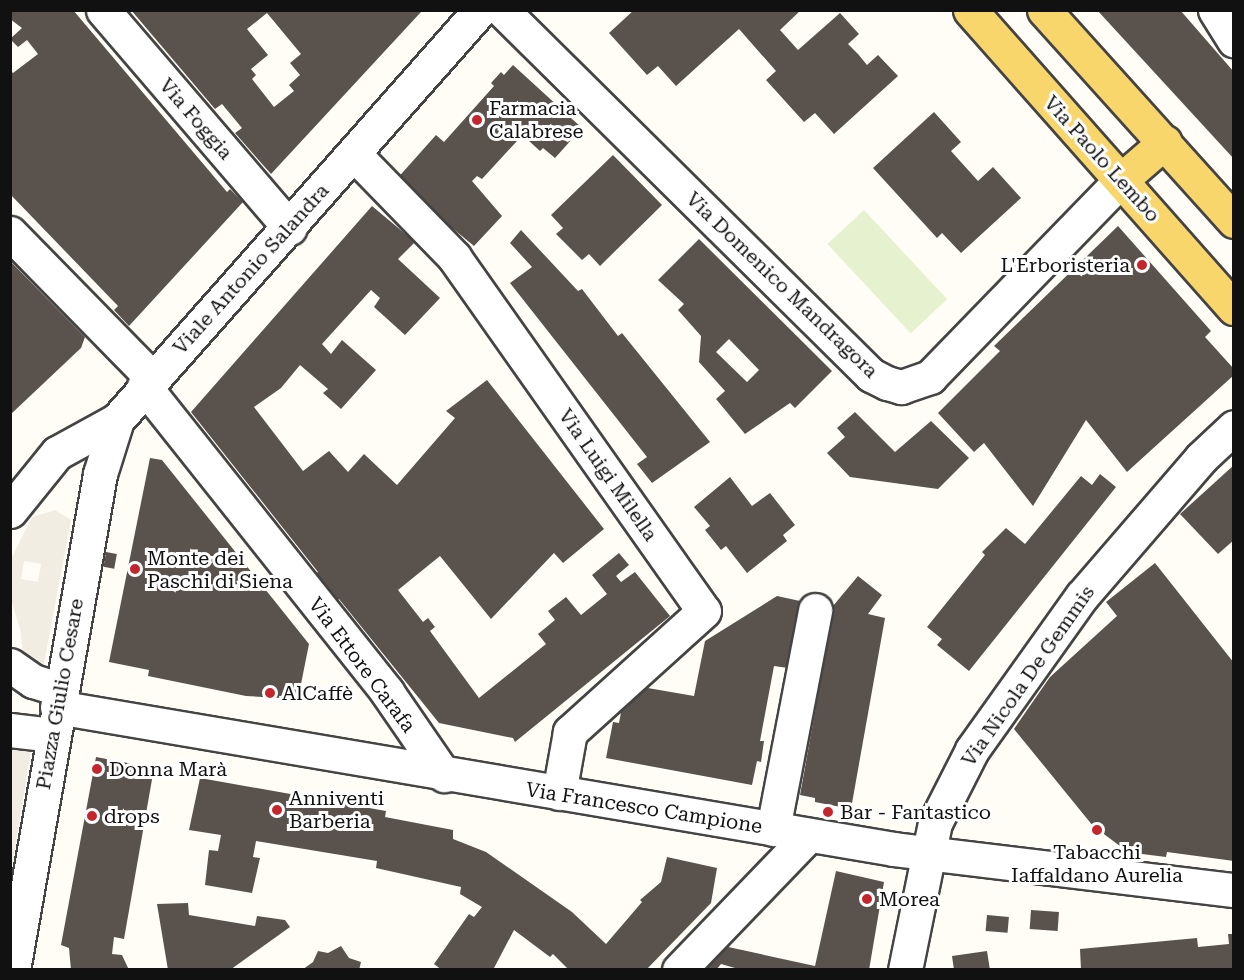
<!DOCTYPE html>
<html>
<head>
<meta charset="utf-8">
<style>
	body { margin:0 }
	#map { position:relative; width:1244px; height:980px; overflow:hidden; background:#fffdf5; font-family:"Roboto Serif",serif }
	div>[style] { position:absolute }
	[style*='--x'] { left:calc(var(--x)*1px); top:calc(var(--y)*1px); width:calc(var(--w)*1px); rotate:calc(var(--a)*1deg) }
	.pitch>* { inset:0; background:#e6f2cf; transform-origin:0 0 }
	.plaza>* { inset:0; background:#f1ede2 }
	.building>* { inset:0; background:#5a524d; transform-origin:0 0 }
	.roads { filter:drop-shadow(2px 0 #444) drop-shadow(-2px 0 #444) drop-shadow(0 2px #444) drop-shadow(0 -2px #444) }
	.minor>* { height:33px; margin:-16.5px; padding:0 16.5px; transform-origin:16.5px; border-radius:16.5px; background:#fff }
	.major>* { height:33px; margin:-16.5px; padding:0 16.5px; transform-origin:16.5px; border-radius:16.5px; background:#f9d66b }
	.dots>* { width:16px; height:16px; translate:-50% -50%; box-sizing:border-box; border:3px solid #fff; border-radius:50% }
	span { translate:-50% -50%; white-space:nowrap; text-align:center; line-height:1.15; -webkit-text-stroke:6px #fff; paint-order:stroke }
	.poi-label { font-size:20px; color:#111 }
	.left { translate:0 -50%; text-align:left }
	.right { translate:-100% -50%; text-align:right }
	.street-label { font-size:20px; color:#111 }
	.frame { position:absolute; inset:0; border:12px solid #111; pointer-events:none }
</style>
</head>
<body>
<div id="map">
	<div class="pitch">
		<div style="left:864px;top:210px;width:122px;height:50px;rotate:47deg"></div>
	</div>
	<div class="plaza">
		<div style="clip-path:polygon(evenodd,55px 510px,71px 520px,43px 669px,23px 661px,21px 633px,11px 599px,10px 561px,32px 517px,55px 510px,24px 561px,41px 564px,38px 582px,21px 579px,24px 561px)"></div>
		<div style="clip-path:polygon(11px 742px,31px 750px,11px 874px)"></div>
	</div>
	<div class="building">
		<div style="clip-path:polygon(10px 10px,73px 10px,227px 192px,230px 189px,243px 202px,129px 326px,114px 310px,118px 306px,10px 194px,10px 70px,13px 73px,38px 54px,27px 40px,18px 47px,10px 39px,22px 28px,10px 19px)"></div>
		<div style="clip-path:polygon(evenodd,131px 10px,419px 10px,421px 12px,271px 174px,235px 133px,242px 128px,222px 104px,215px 109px,131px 10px,267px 13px,301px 54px,290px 63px,300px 75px,289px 85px,294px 91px,274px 107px,252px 79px,256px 75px,251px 69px,268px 55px,247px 29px,267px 13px)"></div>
		<div style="clip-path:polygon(634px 10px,801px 10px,780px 30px,798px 50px,840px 13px,859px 34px,848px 44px,858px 54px,867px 65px,878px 55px,898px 76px,834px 134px,815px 113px,804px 122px,766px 80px,776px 71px,739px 29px,676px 86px,658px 66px,647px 75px,609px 33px)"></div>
		<div style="clip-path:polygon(1097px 10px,1180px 10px,1234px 72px,1234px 159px)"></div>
		<div style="clip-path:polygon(513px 65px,582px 128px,555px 158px,543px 148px,540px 151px,517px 130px,512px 135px,517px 141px,482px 179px,477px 176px,472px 181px,502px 216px,474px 246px,395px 181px,436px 135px,444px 142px,494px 86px,491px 83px,501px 72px,504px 75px)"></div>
		<div style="clip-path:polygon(934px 112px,961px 142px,951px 151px,978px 181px,993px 167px,1021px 198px,961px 253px,942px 233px,937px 238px,873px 168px)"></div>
		<div style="clip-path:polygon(613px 155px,662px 205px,600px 266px,589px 254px,582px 260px,556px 234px,563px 228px,551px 215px)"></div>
		<div style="clip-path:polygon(372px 206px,415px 242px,398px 259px,440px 298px,405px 335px,374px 307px,380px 298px,371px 290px,322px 344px,331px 354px,342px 340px,376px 370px,341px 409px,323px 393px,328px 389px,300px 365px,281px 388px,254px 407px,303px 471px,329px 451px,348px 472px,364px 454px,397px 485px,455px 418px,446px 411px,487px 380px,604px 529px,563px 563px,554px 553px,491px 619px,440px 556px,398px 590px,423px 622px,428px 618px,435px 627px,430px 631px,479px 698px,546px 644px,538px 634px,555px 620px,548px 611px,566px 597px,581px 615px,607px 594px,592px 575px,619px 553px,629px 565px,616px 576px,621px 582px,635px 572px,670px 616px,515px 742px,513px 738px,439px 723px,339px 599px,335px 603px,313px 575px,318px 572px,191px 412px)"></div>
		<div style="clip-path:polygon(1118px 226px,1211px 331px,1205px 337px,1234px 369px,1234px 375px,1127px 472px,1086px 420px,1033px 506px,984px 443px,974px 452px,938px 413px,1000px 351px,994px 346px)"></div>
		<div style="clip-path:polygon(521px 230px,578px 291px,582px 289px,618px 336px,622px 333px,710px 442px,652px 483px,637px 464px,647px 457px,510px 283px,532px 267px,510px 243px)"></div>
		<div style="clip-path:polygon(evenodd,699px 239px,832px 371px,795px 408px,790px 403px,745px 434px,716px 399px,725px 391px,699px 362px,701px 336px,678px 310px,684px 304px,658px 280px,699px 239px,729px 339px,759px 370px,747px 382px,716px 352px,729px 339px)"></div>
		<div style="clip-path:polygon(10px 261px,85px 337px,81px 348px,10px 415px)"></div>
		<div style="clip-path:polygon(855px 412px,895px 452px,931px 421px,969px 458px,938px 489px,850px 477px,827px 453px,845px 437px,837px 428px)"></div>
		<div style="clip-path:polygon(150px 458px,162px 460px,309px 644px,298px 699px,246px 696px,148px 676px,149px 670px,109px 662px)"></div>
		<div style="clip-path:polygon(1234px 465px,1234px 540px,1218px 554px,1180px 514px)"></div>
		<div style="clip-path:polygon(1100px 474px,1116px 487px,969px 671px,937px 645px,942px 639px,927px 627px,985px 555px,982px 552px,1006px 528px,1025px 544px,1081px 476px,1092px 485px)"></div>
		<div style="clip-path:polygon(730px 477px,752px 506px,770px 493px,795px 525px,783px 535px,787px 541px,747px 573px,726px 546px,721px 550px,705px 530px,710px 526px,694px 507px)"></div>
		<div style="left:106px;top:552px;width:11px;height:15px;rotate:10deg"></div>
		<div style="clip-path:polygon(1155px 563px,1234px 663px,1234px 861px,1167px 852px,1166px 857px,1134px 853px,1134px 848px,1120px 846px,1093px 826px,1014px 729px,1050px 677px,1117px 616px,1106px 602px)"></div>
		<div style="clip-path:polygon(858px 576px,882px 595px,868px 614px,885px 618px,851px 809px,815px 802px,815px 798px,800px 795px,825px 657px,818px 656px,820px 642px,827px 643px,833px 606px)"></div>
		<div style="clip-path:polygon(777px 596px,800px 601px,788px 668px,774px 666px,760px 741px,764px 741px,761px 762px,757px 761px,752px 785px,606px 758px,613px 722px,619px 723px,622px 707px,642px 687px,694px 696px,705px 641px)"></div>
		<div style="clip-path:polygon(96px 757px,154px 768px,124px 939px,114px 937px,112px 954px,122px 955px,129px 970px,71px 970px,69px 948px,61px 945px)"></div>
		<div style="clip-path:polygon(200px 778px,386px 811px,385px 817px,453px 830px,453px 839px,486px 852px,572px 912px,606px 944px,642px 902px,640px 900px,661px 882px,667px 857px,717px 868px,711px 903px,646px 970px,569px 970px,553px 954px,550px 957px,514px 930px,493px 970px,442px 970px,434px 964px,469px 914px,474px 917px,482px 907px,460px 894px,461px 887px,376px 868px,377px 861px,256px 841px,253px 857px,260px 858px,252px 893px,205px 885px,209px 850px,218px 851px,221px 835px,189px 830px)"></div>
		<div style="clip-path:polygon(836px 871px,884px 882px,869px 970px,742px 970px,721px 964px,716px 970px,695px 970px,719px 945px,815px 966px)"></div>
		<div style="clip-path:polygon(188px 903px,189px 915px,255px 926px,257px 916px,285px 920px,290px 927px,230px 970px,168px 970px,157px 904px)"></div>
		<div style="left:1031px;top:910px;width:28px;height:19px;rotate:4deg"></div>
		<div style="left:987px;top:915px;width:22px;height:16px;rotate:5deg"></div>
		<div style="clip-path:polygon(1228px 934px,1234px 934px,1234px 970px,1081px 970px,1080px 949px,1197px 938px,1198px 947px,1229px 944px)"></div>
		<div style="clip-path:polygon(341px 946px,349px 958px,361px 962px,359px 970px,302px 970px,313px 962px,318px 951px,328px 953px)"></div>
		<div style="clip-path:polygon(987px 951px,990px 970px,954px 970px,952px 956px)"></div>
	</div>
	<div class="roads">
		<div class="minor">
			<div style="--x:103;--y:10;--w:287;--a:49.4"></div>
			<div style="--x:502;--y:10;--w:519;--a:44.69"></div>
			<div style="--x:871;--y:375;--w:18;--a:27"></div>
			<div style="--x:887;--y:383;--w:15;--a:16"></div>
			<div style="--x:901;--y:387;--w:31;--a:-19"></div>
			<div style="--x:930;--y:377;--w:274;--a:-45.9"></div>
			<div style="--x:1215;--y:10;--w:36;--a:58"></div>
			<div style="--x:354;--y:154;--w:144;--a:45.8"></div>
			<div style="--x:454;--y:257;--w:433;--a:54.8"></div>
			<div style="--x:704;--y:611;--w:181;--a:137.9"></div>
			<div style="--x:570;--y:732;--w:62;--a:100.2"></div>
			<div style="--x:10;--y:233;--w:203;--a:45.6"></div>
			<div style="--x:144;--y:386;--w:391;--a:51.5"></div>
			<div style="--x:387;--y:692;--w:101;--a:55.5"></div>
			<div style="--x:10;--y:511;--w:75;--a:-51"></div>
			<div style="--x:57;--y:453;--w:68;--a:-28.8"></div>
			<div style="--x:117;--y:420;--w:548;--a:-48.48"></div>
			<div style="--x:10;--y:665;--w:28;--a:35"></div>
			<div style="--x:33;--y:681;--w:28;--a:17"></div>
			<div style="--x:57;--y:707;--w:849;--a:9.63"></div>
			<div style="--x:894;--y:849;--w:342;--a:6.9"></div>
			<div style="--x:10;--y:730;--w:42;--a:6.8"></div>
			<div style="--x:773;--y:829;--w:223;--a:-79.1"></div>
			<div style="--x:13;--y:970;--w:504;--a:-80.05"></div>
			<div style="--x:100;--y:474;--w:57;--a:-72.5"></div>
			<div style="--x:679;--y:970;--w:187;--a:-46.1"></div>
			<div style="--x:905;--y:970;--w:150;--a:-78.5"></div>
			<div style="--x:935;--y:823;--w:82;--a:-63.1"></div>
			<div style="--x:972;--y:750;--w:189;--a:-54.5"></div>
			<div style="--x:1082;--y:596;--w:182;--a:-49.2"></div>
			<div style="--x:1201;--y:458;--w:45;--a:-43.2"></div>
		</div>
		<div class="major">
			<div style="--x:970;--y:10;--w:398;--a:48.5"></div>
			<div style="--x:1044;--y:10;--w:284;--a:48"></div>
			<div style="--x:1121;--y:180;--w:58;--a:-40.8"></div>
		</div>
	</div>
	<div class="dots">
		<div style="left:477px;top:120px;background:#c4262e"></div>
		<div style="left:1142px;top:265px;background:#c4262e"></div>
		<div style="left:135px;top:569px;background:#c4262e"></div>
		<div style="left:270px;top:693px;background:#c4262e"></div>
		<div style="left:97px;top:769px;background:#c4262e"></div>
		<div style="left:277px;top:810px;background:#c4262e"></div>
		<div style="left:828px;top:812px;background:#c4262e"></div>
		<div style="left:92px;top:816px;background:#c4262e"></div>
		<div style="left:1097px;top:830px;background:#c4262e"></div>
		<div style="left:867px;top:899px;background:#c4262e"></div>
	</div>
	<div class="poi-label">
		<span class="left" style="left:489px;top:120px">Farmacia<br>Calabrese</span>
		<span class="right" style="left:1130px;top:265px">L'Erboristeria</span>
		<span class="left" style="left:147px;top:570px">Monte dei<br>Paschi di Siena</span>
		<span class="left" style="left:282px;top:693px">AlCaffè</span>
		<span class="left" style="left:109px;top:769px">Donna Marà</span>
		<span class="left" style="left:289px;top:810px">Anniventi<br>Barberia</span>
		<span class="left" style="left:840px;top:812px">Bar - Fantastico</span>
		<span class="left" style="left:104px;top:816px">drops</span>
		<span style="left:1097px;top:864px">Tabacchi<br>Iaffaldano Aurelia</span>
		<span class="left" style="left:879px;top:899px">Morea</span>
	</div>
	<div class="street-label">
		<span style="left:196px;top:119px;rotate:49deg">Via Foggia</span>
		<span style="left:1102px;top:159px;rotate:48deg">Via Paolo Lembo</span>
		<span style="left:251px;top:269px;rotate:-48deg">Viale Antonio Salandra</span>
		<span style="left:782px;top:285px;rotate:44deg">Via Domenico Mandragora</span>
		<span style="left:608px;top:475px;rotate:55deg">Via Luigi Milella</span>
		<span style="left:362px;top:665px;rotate:53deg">Via Ettore Carafa</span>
		<span style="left:1028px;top:676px;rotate:-55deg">Via Nicola De Gemmis</span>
		<span style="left:60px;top:694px;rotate:-80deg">Piazza Giulio Cesare</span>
		<span style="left:644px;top:808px;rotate:9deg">Via Francesco Campione</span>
	</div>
	<div class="frame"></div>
</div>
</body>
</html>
